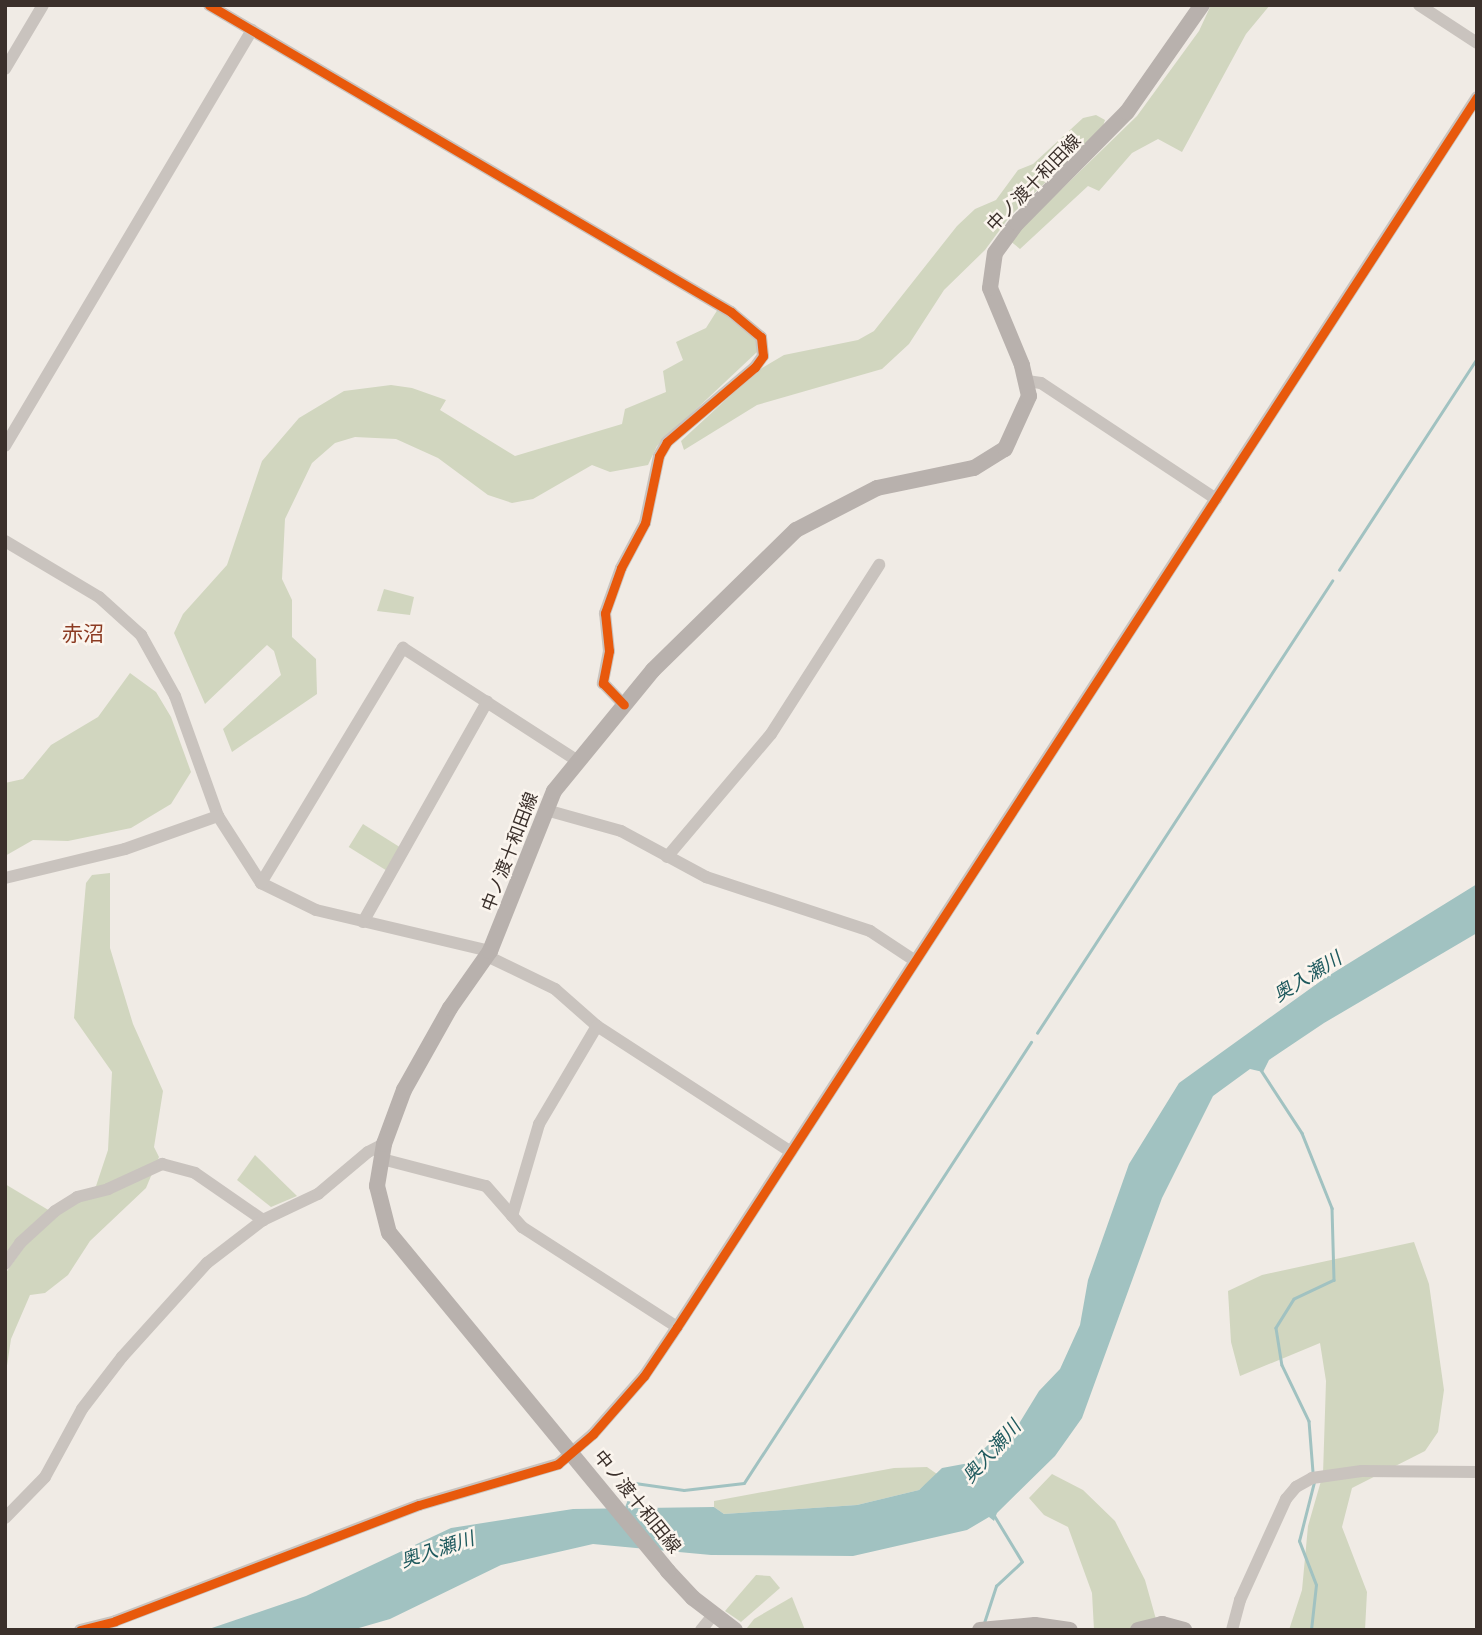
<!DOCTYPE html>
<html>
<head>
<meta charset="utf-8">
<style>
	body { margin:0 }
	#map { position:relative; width:1482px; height:1635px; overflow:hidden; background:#f0ebe5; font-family:"Titillium Web","Noto Sans JP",sans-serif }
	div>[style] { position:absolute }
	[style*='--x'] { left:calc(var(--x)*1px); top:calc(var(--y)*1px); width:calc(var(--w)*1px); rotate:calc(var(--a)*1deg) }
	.green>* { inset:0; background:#d1d6bf; transform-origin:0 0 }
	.water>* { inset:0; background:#a1c2c1 }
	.stream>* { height:2.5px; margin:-1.25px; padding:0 1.25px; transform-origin:1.25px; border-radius:1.25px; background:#a1c2c1 }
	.minor>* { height:12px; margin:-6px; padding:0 6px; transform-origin:6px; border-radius:6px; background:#c9c3be }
	.major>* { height:16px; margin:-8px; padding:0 8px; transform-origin:8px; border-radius:8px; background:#b8b1ad }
	.cycleway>* { height:9px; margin:-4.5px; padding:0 4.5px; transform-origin:4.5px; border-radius:4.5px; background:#e8590c }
	span { translate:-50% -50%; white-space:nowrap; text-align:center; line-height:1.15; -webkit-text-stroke:5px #fbf5ee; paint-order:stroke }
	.street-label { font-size:18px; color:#3b302b }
	.water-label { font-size:19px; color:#1f5a5e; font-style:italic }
	.quarter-label { font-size:21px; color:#8c3b22 }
	.frame { position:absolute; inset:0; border:7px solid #3b302b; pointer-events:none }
</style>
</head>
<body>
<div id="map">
	<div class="green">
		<div style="clip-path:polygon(1211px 5px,1270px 5px,1246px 34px,1182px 152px,1158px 139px,1132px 153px,1099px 191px,1088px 186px,1020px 249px,1009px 240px,1137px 116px,1199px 31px)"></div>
		<div style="clip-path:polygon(1096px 115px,1105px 120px,1102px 129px,1010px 216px,985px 250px,944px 290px,909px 344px,882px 369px,757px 405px,684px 450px,681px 441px,757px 371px,784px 355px,858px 340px,874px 331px,957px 226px,975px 209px,996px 200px,1018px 170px,1033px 164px,1083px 118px)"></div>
		<div style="clip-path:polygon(718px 309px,757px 340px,757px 352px,657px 446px,648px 465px,610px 472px,592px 465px,533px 499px,512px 503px,488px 495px,438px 458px,396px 439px,355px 437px,335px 443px,312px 463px,285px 519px,282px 579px,292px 600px,292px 637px,316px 659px,317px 694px,232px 752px,223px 729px,281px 675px,274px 651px,267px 645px,205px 704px,174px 633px,183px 614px,227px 565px,262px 461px,299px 418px,344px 391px,391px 385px,412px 388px,446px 400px,440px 410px,515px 456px,622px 424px,625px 409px,666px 392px,663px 371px,683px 360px,676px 342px,706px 328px)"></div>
		<div style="clip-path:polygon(384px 589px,414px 597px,410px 615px,377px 611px)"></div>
		<div style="clip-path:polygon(130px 673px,156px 692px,171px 717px,191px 772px,171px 804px,131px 828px,68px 841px,33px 840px,5px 856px,5px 783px,23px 779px,51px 745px,98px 717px)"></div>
		<div style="left:363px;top:824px;width:46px;height:27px;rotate:32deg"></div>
		<div style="clip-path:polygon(110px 873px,110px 948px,133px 1024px,163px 1091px,154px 1147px,159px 1157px,146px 1188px,90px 1241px,68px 1275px,45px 1293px,30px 1295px,11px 1339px,5px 1379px,5px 1274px,34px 1233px,96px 1186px,108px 1150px,112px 1072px,74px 1018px,86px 883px,92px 875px)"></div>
		<div style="clip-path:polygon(255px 1155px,297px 1196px,271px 1207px,237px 1180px)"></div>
		<div style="clip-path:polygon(5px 1184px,50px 1211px,5px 1255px)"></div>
		<div style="clip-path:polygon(1414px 1242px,1429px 1284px,1444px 1390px,1438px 1432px,1425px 1451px,1352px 1488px,1342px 1527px,1367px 1592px,1365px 1630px,1289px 1630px,1302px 1590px,1308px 1526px,1323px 1474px,1326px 1381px,1320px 1343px,1240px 1376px,1231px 1342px,1228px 1291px,1262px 1275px)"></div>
		<div style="clip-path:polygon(927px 1467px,937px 1474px,919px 1490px,857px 1505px,724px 1514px,714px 1507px,714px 1501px,894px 1468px)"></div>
		<div style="clip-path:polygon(1052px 1474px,1083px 1490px,1115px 1521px,1145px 1580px,1159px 1630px,1094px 1630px,1092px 1593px,1068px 1527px,1044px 1515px,1029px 1498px)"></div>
		<div style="clip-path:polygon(756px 1575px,770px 1576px,780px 1588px,741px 1622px,725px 1611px)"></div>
		<div style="clip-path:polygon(792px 1597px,805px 1630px,747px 1628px,754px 1619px)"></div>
	</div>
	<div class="water">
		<div style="clip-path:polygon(1477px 884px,1477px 933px,1324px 1023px,1269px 1060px,1263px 1072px,1250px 1069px,1213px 1096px,1162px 1198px,1082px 1418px,1055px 1456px,997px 1513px,994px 1521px,989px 1517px,967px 1530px,853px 1556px,711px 1555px,593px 1544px,501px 1565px,390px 1619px,352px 1630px,206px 1630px,306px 1596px,451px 1528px,573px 1509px,714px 1507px,724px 1514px,857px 1505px,919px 1490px,942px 1468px,969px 1463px,988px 1445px,1009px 1440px,1039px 1391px,1060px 1369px,1080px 1325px,1088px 1280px,1129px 1164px,1179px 1083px,1325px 978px)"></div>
	</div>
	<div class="stream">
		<div style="--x:1339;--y:570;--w:253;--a:-56.9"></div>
		<div style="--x:1037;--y:1033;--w:540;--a:-56.87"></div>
		<div style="--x:1261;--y:1070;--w:75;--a:56.9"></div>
		<div style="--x:1302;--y:1133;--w:81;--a:68.2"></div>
		<div style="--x:1332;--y:1208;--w:72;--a:88.4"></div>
		<div style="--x:1334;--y:1280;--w:44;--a:154.6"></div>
		<div style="--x:1294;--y:1299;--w:34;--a:122"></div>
		<div style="--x:1276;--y:1328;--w:37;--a:81"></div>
		<div style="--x:1282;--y:1365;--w:62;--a:64.3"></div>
		<div style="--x:1309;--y:1421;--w:51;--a:85.5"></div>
		<div style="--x:635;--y:1483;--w:49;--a:8.1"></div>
		<div style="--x:684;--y:1490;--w:60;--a:-6.7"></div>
		<div style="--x:744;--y:1483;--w:526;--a:-56.94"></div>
		<div style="--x:625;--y:1510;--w:9;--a:-69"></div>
		<div style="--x:984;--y:1623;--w:39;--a:-72"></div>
		<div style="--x:996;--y:1586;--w:35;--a:-43"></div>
		<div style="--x:1022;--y:1562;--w:54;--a:-121.3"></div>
		<div style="--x:1311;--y:1630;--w:45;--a:-83.7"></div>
		<div style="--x:1316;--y:1585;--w:47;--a:-111.1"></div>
		<div style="--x:1299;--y:1541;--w:61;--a:-75.7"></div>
	</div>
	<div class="minor">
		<div style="--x:209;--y:5;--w:606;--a:30.46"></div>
		<div style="--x:731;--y:312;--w:39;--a:40"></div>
		<div style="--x:761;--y:337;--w:19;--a:84"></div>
		<div style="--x:763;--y:356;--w:14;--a:126"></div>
		<div style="--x:755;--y:367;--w:116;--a:139.6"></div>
		<div style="--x:667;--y:442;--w:16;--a:120"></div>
		<div style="--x:659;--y:456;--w:68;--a:101.8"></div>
		<div style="--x:645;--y:523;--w:51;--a:118.1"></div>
		<div style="--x:621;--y:568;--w:48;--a:109.6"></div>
		<div style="--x:605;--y:613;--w:38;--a:84"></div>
		<div style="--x:609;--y:651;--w:33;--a:101"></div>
		<div style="--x:603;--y:683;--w:30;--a:46"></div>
		<div style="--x:1419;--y:5;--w:69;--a:33.2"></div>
		<div style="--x:5;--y:69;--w:74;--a:-59.3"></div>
		<div style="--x:1027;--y:381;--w:14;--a:8"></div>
		<div style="--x:1041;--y:383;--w:210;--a:33.5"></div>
		<div style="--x:5;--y:446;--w:484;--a:-59.3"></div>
		<div style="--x:5;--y:541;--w:109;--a:30.8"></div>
		<div style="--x:99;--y:597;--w:57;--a:42.1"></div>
		<div style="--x:141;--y:635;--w:70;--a:60.9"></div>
		<div style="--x:175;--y:696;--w:127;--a:70.3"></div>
		<div style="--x:218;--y:816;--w:80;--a:57.3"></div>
		<div style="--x:261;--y:883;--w:61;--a:26.1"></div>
		<div style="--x:316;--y:910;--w:179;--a:13.3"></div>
		<div style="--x:546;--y:810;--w:78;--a:15.6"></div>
		<div style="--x:621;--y:831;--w:97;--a:28.4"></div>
		<div style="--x:706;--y:877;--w:173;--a:18.2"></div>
		<div style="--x:870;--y:931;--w:53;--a:33.4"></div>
		<div style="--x:667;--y:857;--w:161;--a:-49.8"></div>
		<div style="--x:771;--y:734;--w:201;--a:-57.4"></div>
		<div style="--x:5;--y:878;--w:123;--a:-13.6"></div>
		<div style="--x:125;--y:849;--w:99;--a:-19.5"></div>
		<div style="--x:261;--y:883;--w:275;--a:-58.9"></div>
		<div style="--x:403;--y:648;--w:206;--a:32.9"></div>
		<div style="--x:363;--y:922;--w:253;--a:-60.6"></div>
		<div style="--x:487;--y:956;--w:76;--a:25.9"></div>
		<div style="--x:555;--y:989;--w:56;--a:41.4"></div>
		<div style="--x:597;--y:1026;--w:231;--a:33"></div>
		<div style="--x:382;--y:1159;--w:107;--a:14.6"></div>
		<div style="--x:486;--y:1186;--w:55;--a:48.7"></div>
		<div style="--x:522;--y:1227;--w:184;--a:32.8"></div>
		<div style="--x:512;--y:1216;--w:96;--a:-73.6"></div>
		<div style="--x:539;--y:1124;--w:114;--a:-59.4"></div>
		<div style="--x:5;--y:1264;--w:26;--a:-54"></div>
		<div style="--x:20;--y:1243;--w:47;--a:-42.4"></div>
		<div style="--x:55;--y:1211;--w:26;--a:-32"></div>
		<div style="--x:77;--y:1197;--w:32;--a:-14"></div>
		<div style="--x:108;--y:1189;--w:60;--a:-24.8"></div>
		<div style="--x:162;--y:1164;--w:34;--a:15"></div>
		<div style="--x:195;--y:1173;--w:83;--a:34.7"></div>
		<div style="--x:5;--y:1518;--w:57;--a:-45.7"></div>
		<div style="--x:45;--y:1477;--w:77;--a:-61.4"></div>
		<div style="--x:82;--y:1409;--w:66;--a:-52.4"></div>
		<div style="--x:122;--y:1357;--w:127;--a:-47.9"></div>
		<div style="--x:207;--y:1263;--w:71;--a:-37.5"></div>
		<div style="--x:263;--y:1220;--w:61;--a:-25.3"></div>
		<div style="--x:318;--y:1194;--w:65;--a:-40"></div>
		<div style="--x:368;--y:1152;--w:18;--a:-27"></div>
		<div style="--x:80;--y:1630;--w:36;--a:-14"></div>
		<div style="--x:115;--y:1621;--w:325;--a:-20.9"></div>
		<div style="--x:419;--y:1505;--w:145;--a:-16.4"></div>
		<div style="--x:558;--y:1464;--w:46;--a:-40.6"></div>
		<div style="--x:593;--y:1434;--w:77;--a:-48.7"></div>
		<div style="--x:644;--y:1376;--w:59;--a:-56"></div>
		<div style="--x:677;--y:1327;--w:1467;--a:-56.96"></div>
		<div style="--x:701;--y:1630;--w:19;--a:-51"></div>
		<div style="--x:1232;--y:1630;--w:31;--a:-75"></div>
		<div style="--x:1240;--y:1600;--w:111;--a:-65.5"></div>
		<div style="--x:1286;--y:1499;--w:16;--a:-50"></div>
		<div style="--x:1296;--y:1487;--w:18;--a:-29"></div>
		<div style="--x:1312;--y:1478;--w:50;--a:-8"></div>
		<div style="--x:1362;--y:1471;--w:115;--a:0.5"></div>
	</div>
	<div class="major">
		<div style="--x:735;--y:1630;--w:53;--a:-142.7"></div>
		<div style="--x:693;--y:1598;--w:37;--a:-133"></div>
		<div style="--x:668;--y:1571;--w:438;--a:-129.5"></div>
		<div style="--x:389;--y:1233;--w:49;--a:-104.3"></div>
		<div style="--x:377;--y:1186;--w:43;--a:-80.5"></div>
		<div style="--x:384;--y:1144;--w:58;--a:-69.7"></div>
		<div style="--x:404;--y:1090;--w:94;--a:-60.7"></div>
		<div style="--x:450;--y:1008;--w:70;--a:-54.9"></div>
		<div style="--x:490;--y:951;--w:172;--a:-68.2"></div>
		<div style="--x:554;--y:791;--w:156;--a:-50.7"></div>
		<div style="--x:653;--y:670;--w:200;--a:-44.4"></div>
		<div style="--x:796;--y:530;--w:91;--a:-27.4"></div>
		<div style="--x:877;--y:488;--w:99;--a:-11.7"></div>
		<div style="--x:974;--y:468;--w:36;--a:-32"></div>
		<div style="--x:1005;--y:449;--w:58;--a:-65.6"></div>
		<div style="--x:1029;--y:396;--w:32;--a:-103"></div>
		<div style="--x:1022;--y:365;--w:83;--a:-112.6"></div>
		<div style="--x:990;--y:288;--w:35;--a:-82"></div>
		<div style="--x:995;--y:253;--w:37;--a:-54"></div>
		<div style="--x:1017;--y:223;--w:156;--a:-45.3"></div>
		<div style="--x:1127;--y:112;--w:131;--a:-55"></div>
		<div style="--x:980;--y:1630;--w:55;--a:-5.2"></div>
		<div style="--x:1035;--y:1625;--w:35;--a:8"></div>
		<div style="--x:1138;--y:1630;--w:25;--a:-14"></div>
		<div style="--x:1162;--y:1624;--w:23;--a:15"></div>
	</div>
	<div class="cycleway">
		<div style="--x:209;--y:5;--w:606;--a:30.46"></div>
		<div style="--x:731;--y:312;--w:39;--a:40"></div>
		<div style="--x:761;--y:337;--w:19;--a:84"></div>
		<div style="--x:763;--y:356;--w:14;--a:126"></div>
		<div style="--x:755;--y:367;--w:116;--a:139.6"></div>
		<div style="--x:667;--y:442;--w:16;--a:120"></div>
		<div style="--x:659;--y:456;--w:68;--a:101.8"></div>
		<div style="--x:645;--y:523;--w:51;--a:118.1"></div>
		<div style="--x:621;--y:568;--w:48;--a:109.6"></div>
		<div style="--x:605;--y:613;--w:38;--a:84"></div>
		<div style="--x:609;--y:651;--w:33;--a:101"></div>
		<div style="--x:603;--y:683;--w:30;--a:46"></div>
		<div style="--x:80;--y:1630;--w:36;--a:-14"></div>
		<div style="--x:115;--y:1621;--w:325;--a:-20.9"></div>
		<div style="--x:419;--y:1505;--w:145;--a:-16.4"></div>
		<div style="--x:558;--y:1464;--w:46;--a:-40.6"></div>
		<div style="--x:593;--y:1434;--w:77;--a:-48.7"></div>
		<div style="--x:644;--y:1376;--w:59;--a:-56"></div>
		<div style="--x:677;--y:1327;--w:1467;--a:-56.96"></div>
	</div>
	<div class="street-label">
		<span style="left:1034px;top:183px;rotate:-46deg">中ノ渡十和田線</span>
		<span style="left:510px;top:852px;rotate:-69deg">中ノ渡十和田線</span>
		<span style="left:637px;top:1502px;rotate:51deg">中ノ渡十和田線</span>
	</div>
	<div class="water-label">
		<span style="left:1307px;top:976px;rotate:-32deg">奥入瀬川</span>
		<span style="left:991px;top:1451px;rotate:-48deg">奥入瀬川</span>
		<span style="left:437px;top:1549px;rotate:-18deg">奥入瀬川</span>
	</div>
	<div class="quarter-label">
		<span style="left:83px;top:633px">赤沼</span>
	</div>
	<div class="frame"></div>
</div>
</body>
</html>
